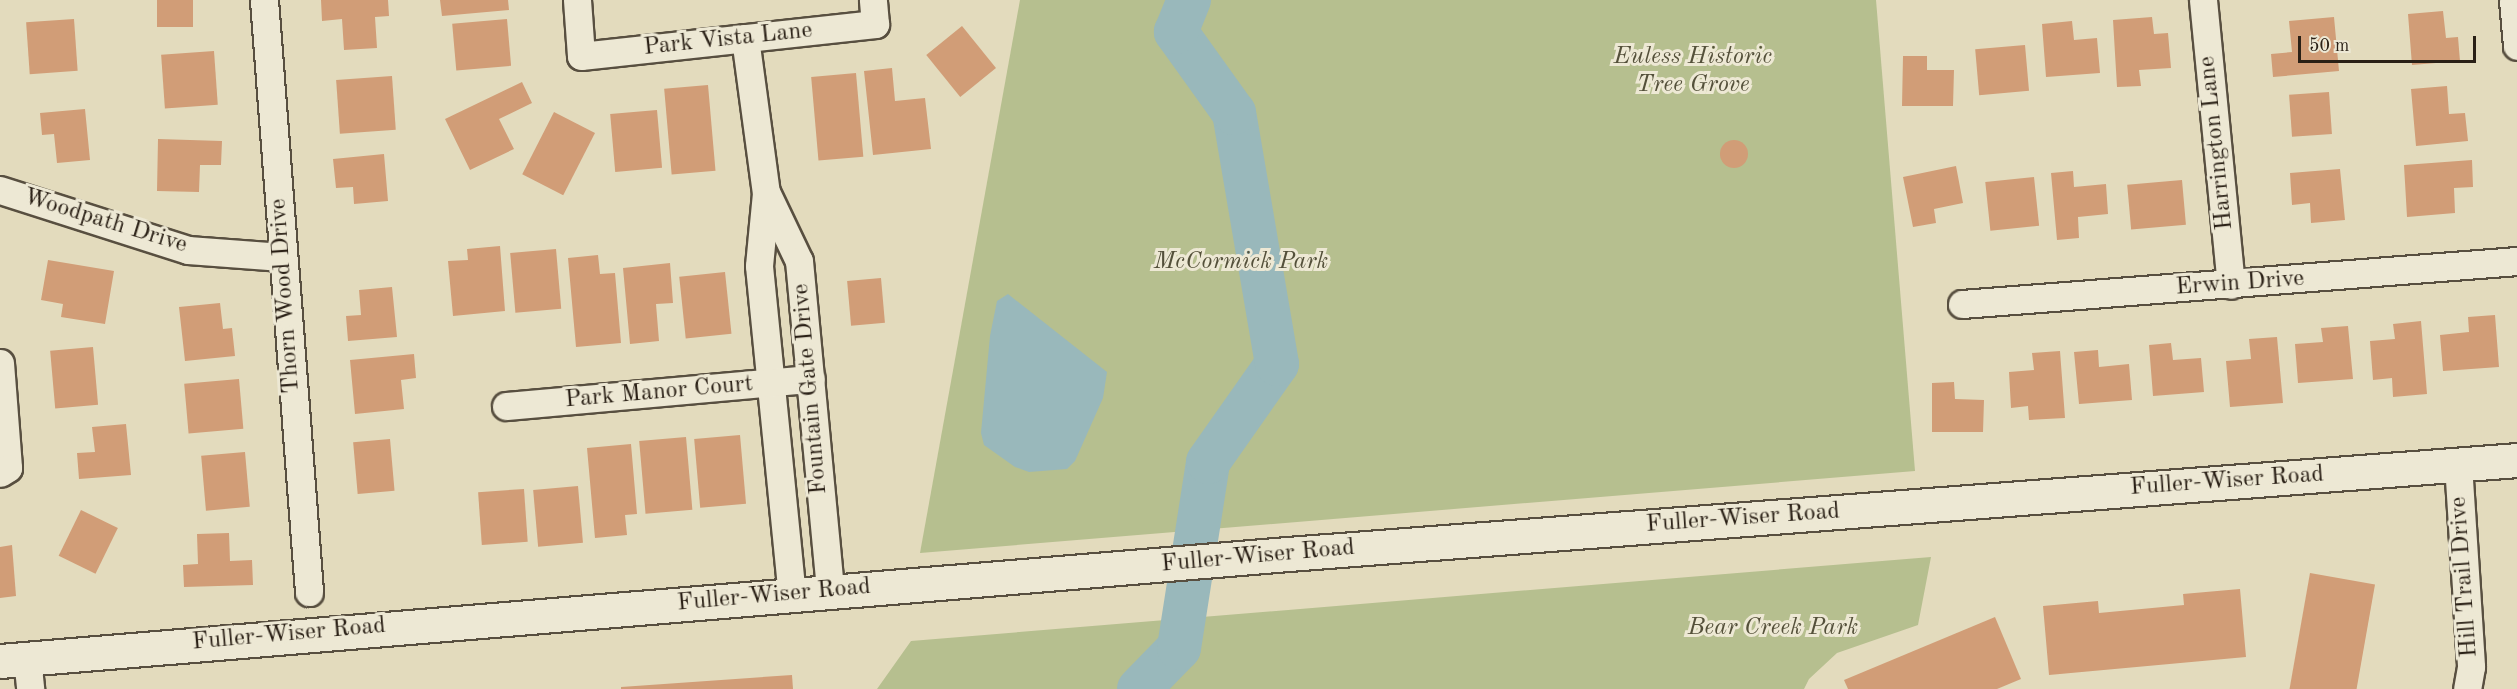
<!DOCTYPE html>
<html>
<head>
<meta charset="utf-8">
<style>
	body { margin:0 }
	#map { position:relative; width:2517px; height:689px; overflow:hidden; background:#e3dbbd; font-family:"Old Standard TT",serif }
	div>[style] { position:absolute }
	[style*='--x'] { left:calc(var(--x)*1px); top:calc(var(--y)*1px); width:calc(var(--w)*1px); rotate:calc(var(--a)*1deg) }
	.green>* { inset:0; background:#b6bf8f }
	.water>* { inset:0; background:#99b8bb }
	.river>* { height:44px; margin:-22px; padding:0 22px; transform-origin:22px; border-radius:22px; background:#99b8bb }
	.building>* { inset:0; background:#d19d77; transform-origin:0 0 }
	.round { border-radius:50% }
	.roads { filter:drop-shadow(2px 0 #584f40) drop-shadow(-2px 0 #584f40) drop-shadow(0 2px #584f40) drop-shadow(0 -2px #584f40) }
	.street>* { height:27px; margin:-13.5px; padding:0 13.5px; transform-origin:13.5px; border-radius:13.5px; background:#ede8d4 }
	.secondary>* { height:33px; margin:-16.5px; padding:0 16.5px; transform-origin:16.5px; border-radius:16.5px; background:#ede8d4 }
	span { translate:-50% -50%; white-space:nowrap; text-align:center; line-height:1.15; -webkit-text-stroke:6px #ede8d4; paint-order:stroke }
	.street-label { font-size:24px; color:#2a2016 }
	.park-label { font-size:24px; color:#54503a; font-style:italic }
	.scale { position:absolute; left:2298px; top:36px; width:178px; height:27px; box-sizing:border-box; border:3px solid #2a2016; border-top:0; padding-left:8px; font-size:18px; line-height:21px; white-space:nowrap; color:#2a2016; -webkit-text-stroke:4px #ede8d4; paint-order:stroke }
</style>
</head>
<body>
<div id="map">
	<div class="green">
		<div style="clip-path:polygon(1020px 0,1876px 0,1915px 471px,920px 553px)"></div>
		<div style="clip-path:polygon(1931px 557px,1918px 625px,1837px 653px,1809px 679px,1804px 689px,877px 689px,911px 641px)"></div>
	</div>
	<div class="water">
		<div style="clip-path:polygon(1008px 294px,1107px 372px,1103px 398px,1075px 461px,1067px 469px,1029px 472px,1015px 467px,984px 445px,981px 433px,990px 336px,997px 301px)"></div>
	</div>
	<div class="river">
		<div style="--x:1139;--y:689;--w:57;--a:-45.7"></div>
		<div style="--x:1179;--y:648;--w:188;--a:-81.1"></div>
		<div style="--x:1208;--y:462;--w:120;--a:-54.9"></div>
		<div style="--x:1277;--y:364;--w:255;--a:-99.7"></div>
		<div style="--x:1234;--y:113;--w:100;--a:-125.6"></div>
		<div style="--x:1176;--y:32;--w:35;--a:-68"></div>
	</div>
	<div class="building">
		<div style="left:157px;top:0;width:36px;height:27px"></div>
		<div style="clip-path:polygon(321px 0,388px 0,389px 16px,375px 17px,377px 48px,344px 50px,342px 19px,322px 21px)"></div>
		<div style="clip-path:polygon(440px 0,508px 0,509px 10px,442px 16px)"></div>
		<div style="clip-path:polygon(2443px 11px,2446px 38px,2458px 37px,2460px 61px,2412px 65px,2408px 14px)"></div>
		<div style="clip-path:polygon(2152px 17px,2154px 34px,2168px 33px,2171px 68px,2139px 70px,2141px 86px,2117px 87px,2113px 20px)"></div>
		<div style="clip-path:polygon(2334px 17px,2339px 71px,2273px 77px,2271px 54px,2292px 52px,2289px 21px)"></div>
		<div style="left:74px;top:19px;width:52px;height:48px;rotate:86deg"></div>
		<div style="left:507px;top:19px;width:47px;height:55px;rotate:85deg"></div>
		<div style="clip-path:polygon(2072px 21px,2074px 40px,2097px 38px,2100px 73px,2046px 77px,2042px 24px)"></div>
		<div style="left:962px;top:26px;width:54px;height:46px;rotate:51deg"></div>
		<div style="left:2025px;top:45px;width:46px;height:50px;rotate:85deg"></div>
		<div style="left:214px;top:51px;width:54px;height:53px;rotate:86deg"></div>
		<div style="clip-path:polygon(1903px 56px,1927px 56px,1927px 70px,1954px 70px,1953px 106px,1902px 106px)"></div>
		<div style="clip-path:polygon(892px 68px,895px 101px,925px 98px,931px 149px,873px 155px,864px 71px)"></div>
		<div style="left:856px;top:73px;width:84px;height:45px;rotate:85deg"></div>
		<div style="left:392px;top:76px;width:54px;height:56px;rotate:86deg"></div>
		<div style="clip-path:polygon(522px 82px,532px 103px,499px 119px,514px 149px,470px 170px,445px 119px)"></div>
		<div style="left:708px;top:85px;width:86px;height:44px;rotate:85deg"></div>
		<div style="clip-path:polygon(2447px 86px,2449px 114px,2465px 113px,2468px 141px,2416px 146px,2411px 89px)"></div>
		<div style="left:2329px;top:92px;width:42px;height:40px;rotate:86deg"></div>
		<div style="clip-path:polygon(85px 109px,90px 160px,57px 163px,54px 134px,42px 135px,40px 113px)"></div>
		<div style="left:657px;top:110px;width:58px;height:47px;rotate:85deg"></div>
		<div style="left:554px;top:112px;width:46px;height:70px;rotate:27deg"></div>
		<div style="clip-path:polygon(158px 139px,222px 141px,221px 165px,200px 165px,199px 192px,157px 191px)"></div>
		<div class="round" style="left:1720px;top:140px;width:28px;height:28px"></div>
		<div style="clip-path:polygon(384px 154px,388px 201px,354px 204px,353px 187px,336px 188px,333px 159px)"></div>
		<div style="clip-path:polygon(2472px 160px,2473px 187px,2454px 188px,2455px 213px,2407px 217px,2404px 165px)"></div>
		<div style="clip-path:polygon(1956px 166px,1963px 203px,1934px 209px,1936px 223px,1913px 227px,1903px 177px)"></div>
		<div style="clip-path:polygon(2340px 169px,2345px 220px,2311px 223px,2310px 203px,2292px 205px,2290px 173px)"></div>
		<div style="clip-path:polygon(2073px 171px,2074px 187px,2106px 184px,2108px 214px,2078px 217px,2079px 238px,2057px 240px,2051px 173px)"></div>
		<div style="left:2034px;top:177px;width:49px;height:49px;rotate:84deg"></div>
		<div style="left:2182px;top:180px;width:45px;height:55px;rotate:85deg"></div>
		<div style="clip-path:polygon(500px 246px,505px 311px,453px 316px,448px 261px,468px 260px,467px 249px)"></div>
		<div style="left:556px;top:249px;width:60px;height:46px;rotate:85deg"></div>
		<div style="clip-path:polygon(598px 255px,600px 274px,615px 273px,621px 343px,576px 347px,568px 258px)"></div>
		<div style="clip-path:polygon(48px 260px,114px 271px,105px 324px,61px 317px,63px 304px,41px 300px)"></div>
		<div style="clip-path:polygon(670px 263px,673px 303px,656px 304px,659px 341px,630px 344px,623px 268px)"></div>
		<div style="left:725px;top:272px;width:62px;height:46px;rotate:84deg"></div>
		<div style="left:881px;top:278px;width:45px;height:34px;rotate:85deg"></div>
		<div style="clip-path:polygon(392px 287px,397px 337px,348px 341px,346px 316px,361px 315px,359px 290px)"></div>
		<div style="clip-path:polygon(220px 303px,223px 329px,232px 328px,235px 356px,185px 361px,179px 307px)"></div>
		<div style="clip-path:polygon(2495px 315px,2499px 367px,2443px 371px,2440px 335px,2469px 332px,2468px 317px)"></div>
		<div style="clip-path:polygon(2421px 321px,2427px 394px,2393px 397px,2392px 378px,2373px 380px,2370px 341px,2395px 339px,2393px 324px)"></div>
		<div style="clip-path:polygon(2348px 326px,2353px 379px,2298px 383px,2295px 344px,2323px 342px,2321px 328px)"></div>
		<div style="clip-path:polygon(2277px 337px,2283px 403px,2230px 407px,2226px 361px,2251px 359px,2249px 339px)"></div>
		<div style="clip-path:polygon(2171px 343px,2173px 360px,2201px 358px,2204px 392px,2153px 396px,2149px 345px)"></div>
		<div style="left:93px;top:347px;width:58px;height:43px;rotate:85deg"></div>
		<div style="clip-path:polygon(2098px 350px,2099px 367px,2129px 364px,2132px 400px,2079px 404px,2074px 352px)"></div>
		<div style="clip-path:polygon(2060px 351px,2065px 418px,2029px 420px,2028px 406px,2011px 408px,2009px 372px,2034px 370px,2032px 353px)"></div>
		<div style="clip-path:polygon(414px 354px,416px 378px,401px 380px,404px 409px,355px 414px,350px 360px)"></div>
		<div style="left:239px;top:379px;width:50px;height:55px;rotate:85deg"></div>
		<div style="clip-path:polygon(1954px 382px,1955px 399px,1984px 400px,1983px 432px,1932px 432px,1932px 383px)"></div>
		<div style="clip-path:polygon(126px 424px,131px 475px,79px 479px,77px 453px,95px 452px,92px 427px)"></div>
		<div style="left:740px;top:435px;width:69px;height:46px;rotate:85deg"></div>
		<div style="left:686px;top:437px;width:73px;height:47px;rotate:85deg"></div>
		<div style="left:390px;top:439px;width:52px;height:37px;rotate:85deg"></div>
		<div style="clip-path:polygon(631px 444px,637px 514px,625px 515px,627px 535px,595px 538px,587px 448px)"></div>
		<div style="left:245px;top:452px;width:55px;height:44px;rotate:85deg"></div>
		<div style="left:578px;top:486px;width:57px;height:45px;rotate:85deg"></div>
		<div style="left:524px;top:489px;width:53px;height:46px;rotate:86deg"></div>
		<div style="left:81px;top:510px;width:41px;height:51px;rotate:26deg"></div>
		<div style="clip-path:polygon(229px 533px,230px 561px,252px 560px,253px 585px,184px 587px,183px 565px,198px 564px,197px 534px)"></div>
		<div style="clip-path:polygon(12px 545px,16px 596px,0 598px,0 547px)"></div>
		<div style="left:2310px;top:573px;width:66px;height:118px;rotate:10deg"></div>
		<div style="clip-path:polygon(2240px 589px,2246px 657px,2049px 675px,2043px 606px,2098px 601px,2099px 613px,2184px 605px,2183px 594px)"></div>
		<div style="clip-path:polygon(1995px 617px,2021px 679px,1997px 689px,1848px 689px,1844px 680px)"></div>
		<div style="clip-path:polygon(792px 675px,793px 689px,621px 689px,621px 687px)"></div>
	</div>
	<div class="roads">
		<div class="street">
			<div style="--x:264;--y:0;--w:594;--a:85.65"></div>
			<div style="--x:577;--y:0;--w:56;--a:85.9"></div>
			<div style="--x:581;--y:56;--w:296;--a:-6.2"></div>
			<div style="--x:875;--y:24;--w:24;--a:-95"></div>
			<div style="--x:2203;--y:0;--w:286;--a:84.4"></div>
			<div style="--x:2513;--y:0;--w:46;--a:85"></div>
			<div style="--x:745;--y:38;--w:156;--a:82.3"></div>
			<div style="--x:766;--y:193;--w:73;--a:95.5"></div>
			<div style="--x:759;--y:266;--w:330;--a:84.3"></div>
			<div style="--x:0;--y:190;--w:197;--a:17.7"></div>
			<div style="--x:188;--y:250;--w:94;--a:4.3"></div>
			<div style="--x:767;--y:194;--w:74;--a:64.5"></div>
			<div style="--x:799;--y:261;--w:331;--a:84.6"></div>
			<div style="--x:1962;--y:304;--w:557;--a:-4.43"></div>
			<div style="--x:0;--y:363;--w:105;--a:85.6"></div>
			<div style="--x:8;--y:468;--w:9;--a:148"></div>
			<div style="--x:506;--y:406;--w:306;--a:-5.1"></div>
			<div style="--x:2458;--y:464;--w:203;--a:86.3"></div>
			<div style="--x:2471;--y:667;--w:22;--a:100"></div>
			<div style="--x:27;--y:658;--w:31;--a:84"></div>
		</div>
		<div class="secondary">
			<div style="--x:0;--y:661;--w:1292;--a:-4.75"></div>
			<div style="--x:1288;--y:554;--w:1233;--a:-4.37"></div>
		</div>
	</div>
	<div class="street-label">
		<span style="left:728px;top:40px;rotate:-6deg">Park Vista Lane</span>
		<span style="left:2217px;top:143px;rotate:-96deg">Harrington Lane</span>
		<span style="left:105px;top:222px;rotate:17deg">Woodpath Drive</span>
		<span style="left:2240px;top:284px;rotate:-4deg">Erwin Drive</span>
		<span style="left:286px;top:296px;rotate:-94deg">Thorn Wood Drive</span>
		<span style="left:811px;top:389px;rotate:-95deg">Fountain Gate Drive</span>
		<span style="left:659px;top:393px;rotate:-5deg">Park Manor Court</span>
		<span style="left:2227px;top:482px;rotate:-4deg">Fuller-Wiser Road</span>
		<span style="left:1743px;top:519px;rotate:-4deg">Fuller-Wiser Road</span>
		<span style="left:1258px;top:557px;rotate:-5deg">Fuller-Wiser Road</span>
		<span style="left:2465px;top:577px;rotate:-94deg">Hill Trail Drive</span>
		<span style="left:774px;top:596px;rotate:-5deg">Fuller-Wiser Road</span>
		<span style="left:289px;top:635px;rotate:-5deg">Fuller-Wiser Road</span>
	</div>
	<div class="park-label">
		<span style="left:1693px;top:72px">Euless Historic<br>Tree Grove</span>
		<span style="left:1241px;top:263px">McCormick Park</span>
		<span style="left:1773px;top:629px">Bear Creek Park</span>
	</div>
	<div class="scale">50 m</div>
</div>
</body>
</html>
